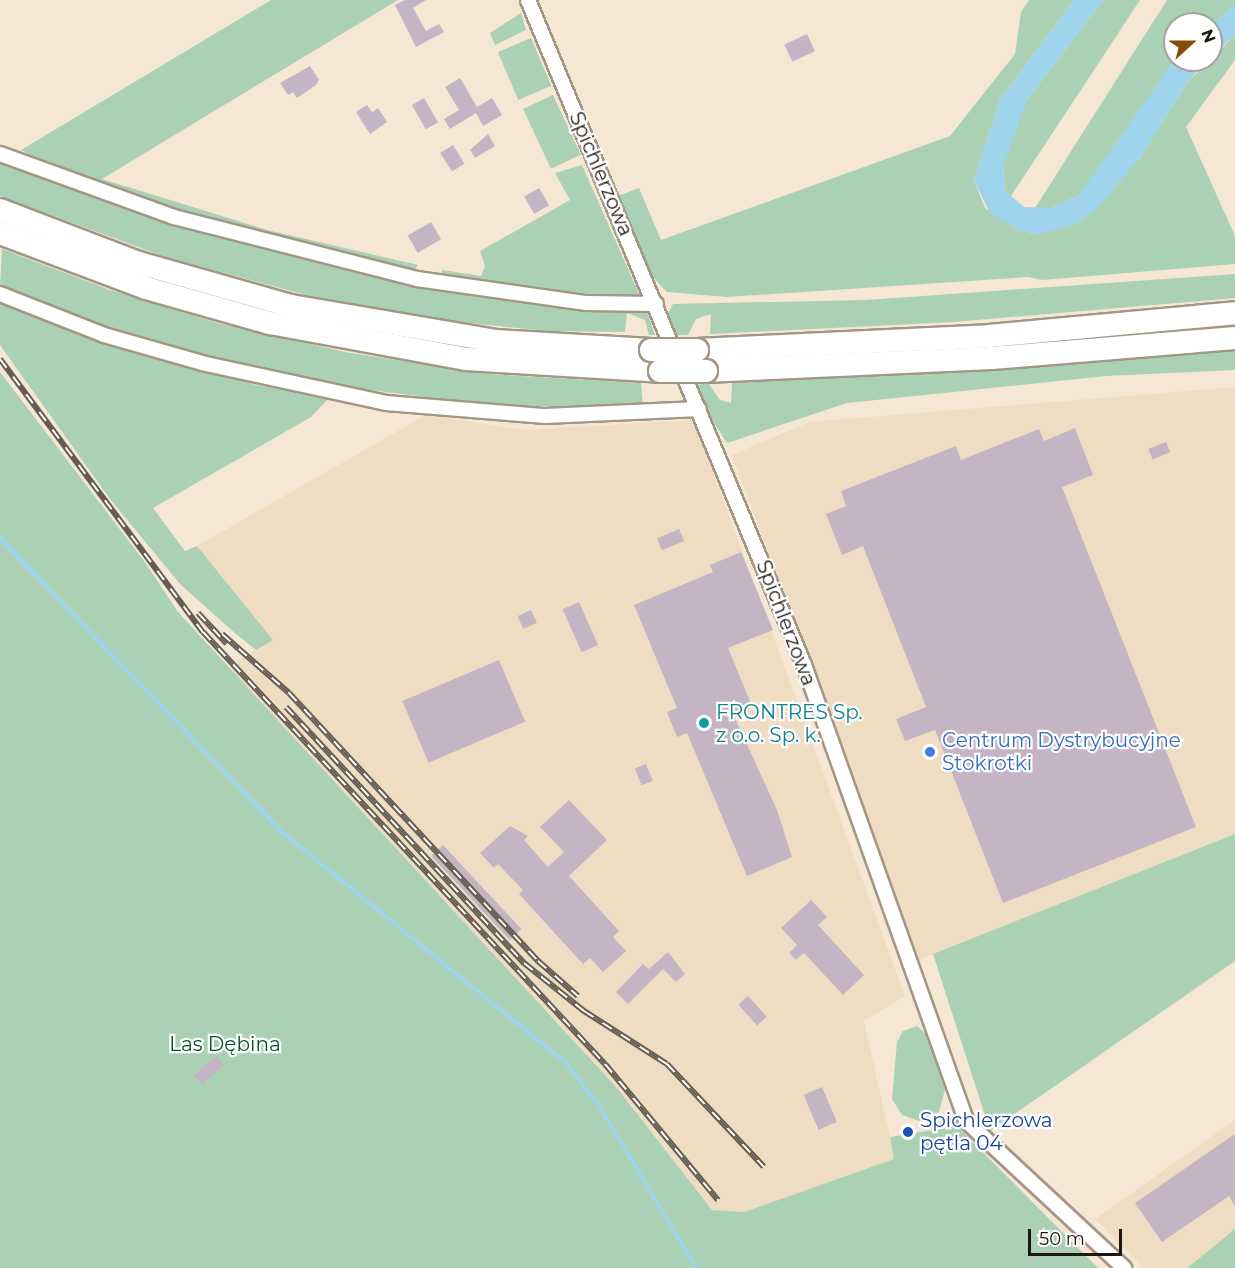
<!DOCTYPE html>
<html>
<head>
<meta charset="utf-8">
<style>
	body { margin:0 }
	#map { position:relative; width:1235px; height:1268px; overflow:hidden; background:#f5e7d4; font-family:Montserrat,sans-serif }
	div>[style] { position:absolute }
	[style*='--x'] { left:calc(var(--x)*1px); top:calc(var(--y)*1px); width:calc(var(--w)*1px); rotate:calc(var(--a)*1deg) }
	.built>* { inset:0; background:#efddc3 }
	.green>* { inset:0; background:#aad1b4; transform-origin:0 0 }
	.water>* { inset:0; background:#9fd3ec }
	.stream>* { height:4px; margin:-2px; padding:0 2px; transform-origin:2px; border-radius:2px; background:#9fd3ec }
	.building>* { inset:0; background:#c5b4c4; transform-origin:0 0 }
	.roads { filter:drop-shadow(2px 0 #a39684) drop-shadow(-2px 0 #a39684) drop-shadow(0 2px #a39684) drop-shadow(0 -2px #a39684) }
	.street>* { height:14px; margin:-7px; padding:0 7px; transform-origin:7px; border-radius:7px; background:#fff }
	.primary>* { height:22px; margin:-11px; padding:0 11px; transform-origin:11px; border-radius:11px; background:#fff }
	.rail>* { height:6px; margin-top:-3px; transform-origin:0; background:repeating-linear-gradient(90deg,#fff 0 11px,#655d52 0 22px); box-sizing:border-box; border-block:2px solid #655d52 }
	.bridges { filter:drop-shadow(2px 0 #a39684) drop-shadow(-2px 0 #a39684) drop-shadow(0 2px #a39684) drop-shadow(0 -2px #a39684) }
	.primary-bridge>* { height:22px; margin:-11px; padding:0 11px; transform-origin:11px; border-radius:11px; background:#fff }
	.dots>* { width:16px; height:16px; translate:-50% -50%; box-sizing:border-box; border:3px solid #fff; border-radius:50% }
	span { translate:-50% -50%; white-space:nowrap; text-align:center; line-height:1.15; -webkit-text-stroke:4.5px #fff; paint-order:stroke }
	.street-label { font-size:20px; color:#1c1811 }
	.culture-label { font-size:20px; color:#0d838f }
	.left { translate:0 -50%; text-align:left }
	.shop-label { font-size:20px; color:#366cbe }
	.park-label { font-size:20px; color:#085129 }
	.transit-label { font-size:20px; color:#164399 }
	.north { position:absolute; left:1163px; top:12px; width:60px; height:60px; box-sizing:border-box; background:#fff; border:2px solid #a4a3a0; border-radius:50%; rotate:69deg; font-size:16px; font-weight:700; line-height:24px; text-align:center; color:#1c1811 }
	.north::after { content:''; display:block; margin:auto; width:21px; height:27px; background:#894c0d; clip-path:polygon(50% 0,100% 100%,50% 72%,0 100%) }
	.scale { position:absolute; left:1028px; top:1229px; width:94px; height:27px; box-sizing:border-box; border:3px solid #1c1811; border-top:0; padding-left:8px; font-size:18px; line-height:21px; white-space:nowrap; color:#1c1811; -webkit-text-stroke:4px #fff; paint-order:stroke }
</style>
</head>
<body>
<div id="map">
	<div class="built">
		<div style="clip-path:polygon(1235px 387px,1235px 834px,919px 960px,732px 455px,809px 422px)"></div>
		<div style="clip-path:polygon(426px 415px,525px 430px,694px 420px,905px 996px,864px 1021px,895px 1159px,744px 1212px,712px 1210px,617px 1088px,228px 666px,272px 640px,197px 546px)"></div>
		<div style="clip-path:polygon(1235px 1120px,1235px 1228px,1187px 1268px,1144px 1268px,1095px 1219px)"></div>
	</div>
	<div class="green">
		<div style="clip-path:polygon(271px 0,398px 0,102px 179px,267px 230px,418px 265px,414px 271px,202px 219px,59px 170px,21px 150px)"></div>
		<div style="clip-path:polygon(1029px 0,1074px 0,1000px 100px,974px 180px,985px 208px,1019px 230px,1037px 234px,1139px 159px,1187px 83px,1235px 35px,1235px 60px,1186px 127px,1235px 236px,1235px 264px,1042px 280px,1028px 277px,727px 297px,667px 292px,652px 276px,618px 196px,639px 188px,661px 240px,950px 136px,1015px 54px,1021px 12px)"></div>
		<div style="clip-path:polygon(1103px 0,1140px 0,1011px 196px,1005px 191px,1003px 167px,1016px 122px,1027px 100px)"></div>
		<div style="clip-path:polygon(1167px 0,1235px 0,1235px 4px,1211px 26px,1175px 24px,1175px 59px,1102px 168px,1079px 195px,1052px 208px,1035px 208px)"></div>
		<div style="clip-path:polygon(521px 13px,526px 30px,495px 45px,490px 33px)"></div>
		<div style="left:531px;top:38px;width:52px;height:36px;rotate:67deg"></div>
		<div style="left:553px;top:95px;width:66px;height:33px;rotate:65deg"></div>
		<div style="clip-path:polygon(0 158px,293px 253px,647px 312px,655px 335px,649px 335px,645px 320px,627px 313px,625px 332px,546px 331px,414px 317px,306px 295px,168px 258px,0 196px)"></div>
		<div style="clip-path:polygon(582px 165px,640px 296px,635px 301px,441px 277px,442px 270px,481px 276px,485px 266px,480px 251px,570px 200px,555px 173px)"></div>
		<div style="clip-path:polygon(2px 249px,110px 290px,221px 324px,345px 352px,488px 374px,641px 383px,643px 407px,497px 406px,331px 385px,235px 364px,112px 330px,0 288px)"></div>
		<div style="clip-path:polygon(1235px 274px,1235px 298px,953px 322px,710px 334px,711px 314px,696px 319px,688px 335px,676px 335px,667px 315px,673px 304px,866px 300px)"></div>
		<div style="clip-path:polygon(0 302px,86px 337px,256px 385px,329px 398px,311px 417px,153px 508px,185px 551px,197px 546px,273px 640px,256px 650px,236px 634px,180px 584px,110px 499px,0 345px)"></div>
		<div style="clip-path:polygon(1235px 345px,1235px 370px,1106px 376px,847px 403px,727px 443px,710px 416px,698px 385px,708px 383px,720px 400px,731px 403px,732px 383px)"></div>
		<div style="clip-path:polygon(0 372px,144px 561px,178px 612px,617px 1088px,712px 1210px,744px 1212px,894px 1159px,890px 1137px,957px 1126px,1098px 1268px,0 1268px)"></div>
		<div style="clip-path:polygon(1235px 834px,1235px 961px,990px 1131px,933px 954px)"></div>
		<div style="clip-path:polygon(917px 1026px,929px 1037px,946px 1086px,939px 1112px,919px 1121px,902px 1115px,892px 1099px,897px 1042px,903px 1031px)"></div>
		<div style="clip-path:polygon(1235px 1228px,1235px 1268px,1187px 1268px,1224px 1238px)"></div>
	</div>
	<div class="water">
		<div style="clip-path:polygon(1074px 0,1103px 0,1027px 100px,1003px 167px,1005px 191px,1024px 207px,1052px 208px,1079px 195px,1175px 59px,1208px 60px,1187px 83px,1139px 159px,1094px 212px,1072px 226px,1037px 234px,1019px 230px,990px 213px,974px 180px,1000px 100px)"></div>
		<div style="clip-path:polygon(1235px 4px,1235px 35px,1211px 57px,1211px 26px)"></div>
	</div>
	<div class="stream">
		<div style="--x:0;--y:538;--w:409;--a:46.2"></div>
		<div style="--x:283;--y:833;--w:362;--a:39.1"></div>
		<div style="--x:564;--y:1061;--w:55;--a:51.7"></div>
		<div style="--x:598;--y:1104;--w:191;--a:59.1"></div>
	</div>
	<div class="building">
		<div style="clip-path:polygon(405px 0,426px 0,413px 8px,426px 31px,439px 24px,444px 32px,416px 47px,395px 5px)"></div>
		<div style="left:807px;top:34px;width:19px;height:25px;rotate:65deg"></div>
		<div style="clip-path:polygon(310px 66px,319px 80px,316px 85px,297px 98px,293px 92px,288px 95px,280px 83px)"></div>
		<div style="clip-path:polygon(460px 78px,477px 107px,492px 98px,502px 115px,483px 126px,476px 113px,450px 129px,444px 119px,459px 110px,445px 87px)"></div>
		<div style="left:424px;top:98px;width:28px;height:14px;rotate:60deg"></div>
		<div style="clip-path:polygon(367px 105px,372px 112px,378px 108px,387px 122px,370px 134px,356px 112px)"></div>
		<div style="clip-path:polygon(488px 134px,495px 146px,475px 158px,470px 150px)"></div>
		<div style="left:453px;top:145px;width:22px;height:15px;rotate:58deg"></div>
		<div style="left:539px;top:188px;width:20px;height:17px;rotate:60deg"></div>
		<div style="left:431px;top:222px;width:20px;height:27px;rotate:60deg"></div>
		<div style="clip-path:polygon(1075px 428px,1093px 475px,1062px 487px,1196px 827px,1003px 903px,935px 730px,905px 741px,896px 719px,926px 707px,863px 546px,842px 555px,826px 514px,846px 506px,841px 491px,956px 446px,961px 460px,1039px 429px,1044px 441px)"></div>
		<div style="left:1166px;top:442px;width:11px;height:19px;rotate:68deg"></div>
		<div style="left:679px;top:529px;width:13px;height:24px;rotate:67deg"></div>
		<div style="clip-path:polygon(741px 552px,773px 630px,728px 648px,752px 706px,733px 714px,777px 810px,792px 857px,747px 876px,687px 733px,677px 737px,667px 712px,677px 708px,634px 605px,713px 572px,710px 565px)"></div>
		<div style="left:579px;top:602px;width:47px;height:18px;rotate:66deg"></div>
		<div style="left:531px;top:610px;width:14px;height:15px;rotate:65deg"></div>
		<div style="left:499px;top:660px;width:67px;height:105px;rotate:67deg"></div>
		<div style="left:646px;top:764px;width:18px;height:12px;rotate:68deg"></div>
		<div style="clip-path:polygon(569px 800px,607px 840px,569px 876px,619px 931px,613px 937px,626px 951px,603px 972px,590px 958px,583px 964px,519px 894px,523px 890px,498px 864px,494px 868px,480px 853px,510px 826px,528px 836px,524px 840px,548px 867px,564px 852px,540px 827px)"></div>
		<div style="left:443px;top:845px;width:115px;height:16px;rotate:47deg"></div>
		<div style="clip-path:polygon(811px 900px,827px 917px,818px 925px,864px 975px,843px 995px,804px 953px,796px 960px,789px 953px,797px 945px,781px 928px)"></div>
		<div style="clip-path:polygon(668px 952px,685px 974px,676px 982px,663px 969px,628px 1004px,616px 992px,643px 964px,649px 969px)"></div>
		<div style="left:748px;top:996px;width:28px;height:13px;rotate:48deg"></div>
		<div style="left:216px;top:1056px;width:12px;height:29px;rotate:48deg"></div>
		<div style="left:822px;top:1087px;width:38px;height:20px;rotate:67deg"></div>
		<div style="clip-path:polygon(1235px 1134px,1235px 1206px,1229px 1196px,1162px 1242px,1135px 1203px)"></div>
	</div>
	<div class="roads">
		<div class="street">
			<div style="--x:528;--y:0;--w:720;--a:67.46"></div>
			<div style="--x:804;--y:665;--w:484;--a:70.4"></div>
			<div style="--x:966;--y:1121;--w:216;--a:42.9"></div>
			<div style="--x:0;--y:154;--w:185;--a:19.9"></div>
			<div style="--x:174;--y:217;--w:251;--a:14.3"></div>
			<div style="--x:417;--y:279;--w:171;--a:8.1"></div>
			<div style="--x:586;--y:303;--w:70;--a:0.8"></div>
			<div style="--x:0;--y:294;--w:112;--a:21.5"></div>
			<div style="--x:104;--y:335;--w:106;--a:15.9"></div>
			<div style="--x:206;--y:364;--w:184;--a:12.2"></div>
			<div style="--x:386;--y:403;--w:160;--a:4.7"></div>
			<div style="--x:545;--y:416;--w:154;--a:-2.6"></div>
		</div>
		<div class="primary">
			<div style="--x:0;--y:210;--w:149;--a:20.9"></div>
			<div style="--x:139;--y:263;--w:158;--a:15.8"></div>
			<div style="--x:291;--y:306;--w:207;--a:9.7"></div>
			<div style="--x:495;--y:341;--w:156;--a:3.3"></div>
			<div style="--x:0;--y:233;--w:156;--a:20.6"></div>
			<div style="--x:146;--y:288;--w:129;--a:15.8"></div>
			<div style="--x:270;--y:323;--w:199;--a:10.4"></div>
			<div style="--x:466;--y:359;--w:194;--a:3.5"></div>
			<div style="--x:697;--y:350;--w:292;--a:-2.7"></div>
			<div style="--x:989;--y:336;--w:247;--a:-5.3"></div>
			<div style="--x:706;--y:371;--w:286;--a:-2.6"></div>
			<div style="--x:992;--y:358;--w:244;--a:-4.7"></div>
		</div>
	</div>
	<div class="rail">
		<div style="--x:0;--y:359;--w:340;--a:53.4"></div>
		<div style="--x:203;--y:632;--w:590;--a:47.06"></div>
		<div style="--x:605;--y:1064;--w:177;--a:50.3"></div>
		<div style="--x:198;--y:613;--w:42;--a:46.9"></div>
		<div style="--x:222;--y:634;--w:89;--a:41.4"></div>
		<div style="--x:289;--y:693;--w:366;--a:47.1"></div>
		<div style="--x:538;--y:961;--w:53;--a:41.2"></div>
		<div style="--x:286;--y:707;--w:350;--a:47.1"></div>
		<div style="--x:524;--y:963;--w:77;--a:38.7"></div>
		<div style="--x:584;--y:1011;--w:98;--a:32.6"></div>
		<div style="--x:667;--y:1064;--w:141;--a:46.7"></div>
	</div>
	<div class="bridges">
		<div class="primary-bridge">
			<div style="--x:651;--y:350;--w:46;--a:0"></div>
			<div style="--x:660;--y:371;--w:46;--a:0"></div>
		</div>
	</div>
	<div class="dots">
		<div style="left:704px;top:723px;background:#0f9aa8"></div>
		<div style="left:930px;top:752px;background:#3f7fe0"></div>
		<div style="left:908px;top:1132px;background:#1a4fb4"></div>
	</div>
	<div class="street-label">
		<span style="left:601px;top:174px;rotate:67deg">Spichlerzowa</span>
		<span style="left:786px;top:623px;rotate:69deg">Spichlerzowa</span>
	</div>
	<div class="culture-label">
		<span class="left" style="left:716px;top:724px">FRONTRES Sp.<br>z o.o. Sp. k.</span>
	</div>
	<div class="shop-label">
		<span class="left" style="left:942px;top:752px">Centrum Dystrybucyjne<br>Stokrotki</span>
	</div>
	<div class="park-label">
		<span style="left:225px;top:1044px">Las Dębina</span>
	</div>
	<div class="transit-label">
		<span class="left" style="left:920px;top:1132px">Spichlerzowa<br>pętla 04</span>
	</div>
	<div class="north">N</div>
	<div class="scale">50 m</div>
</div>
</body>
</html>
